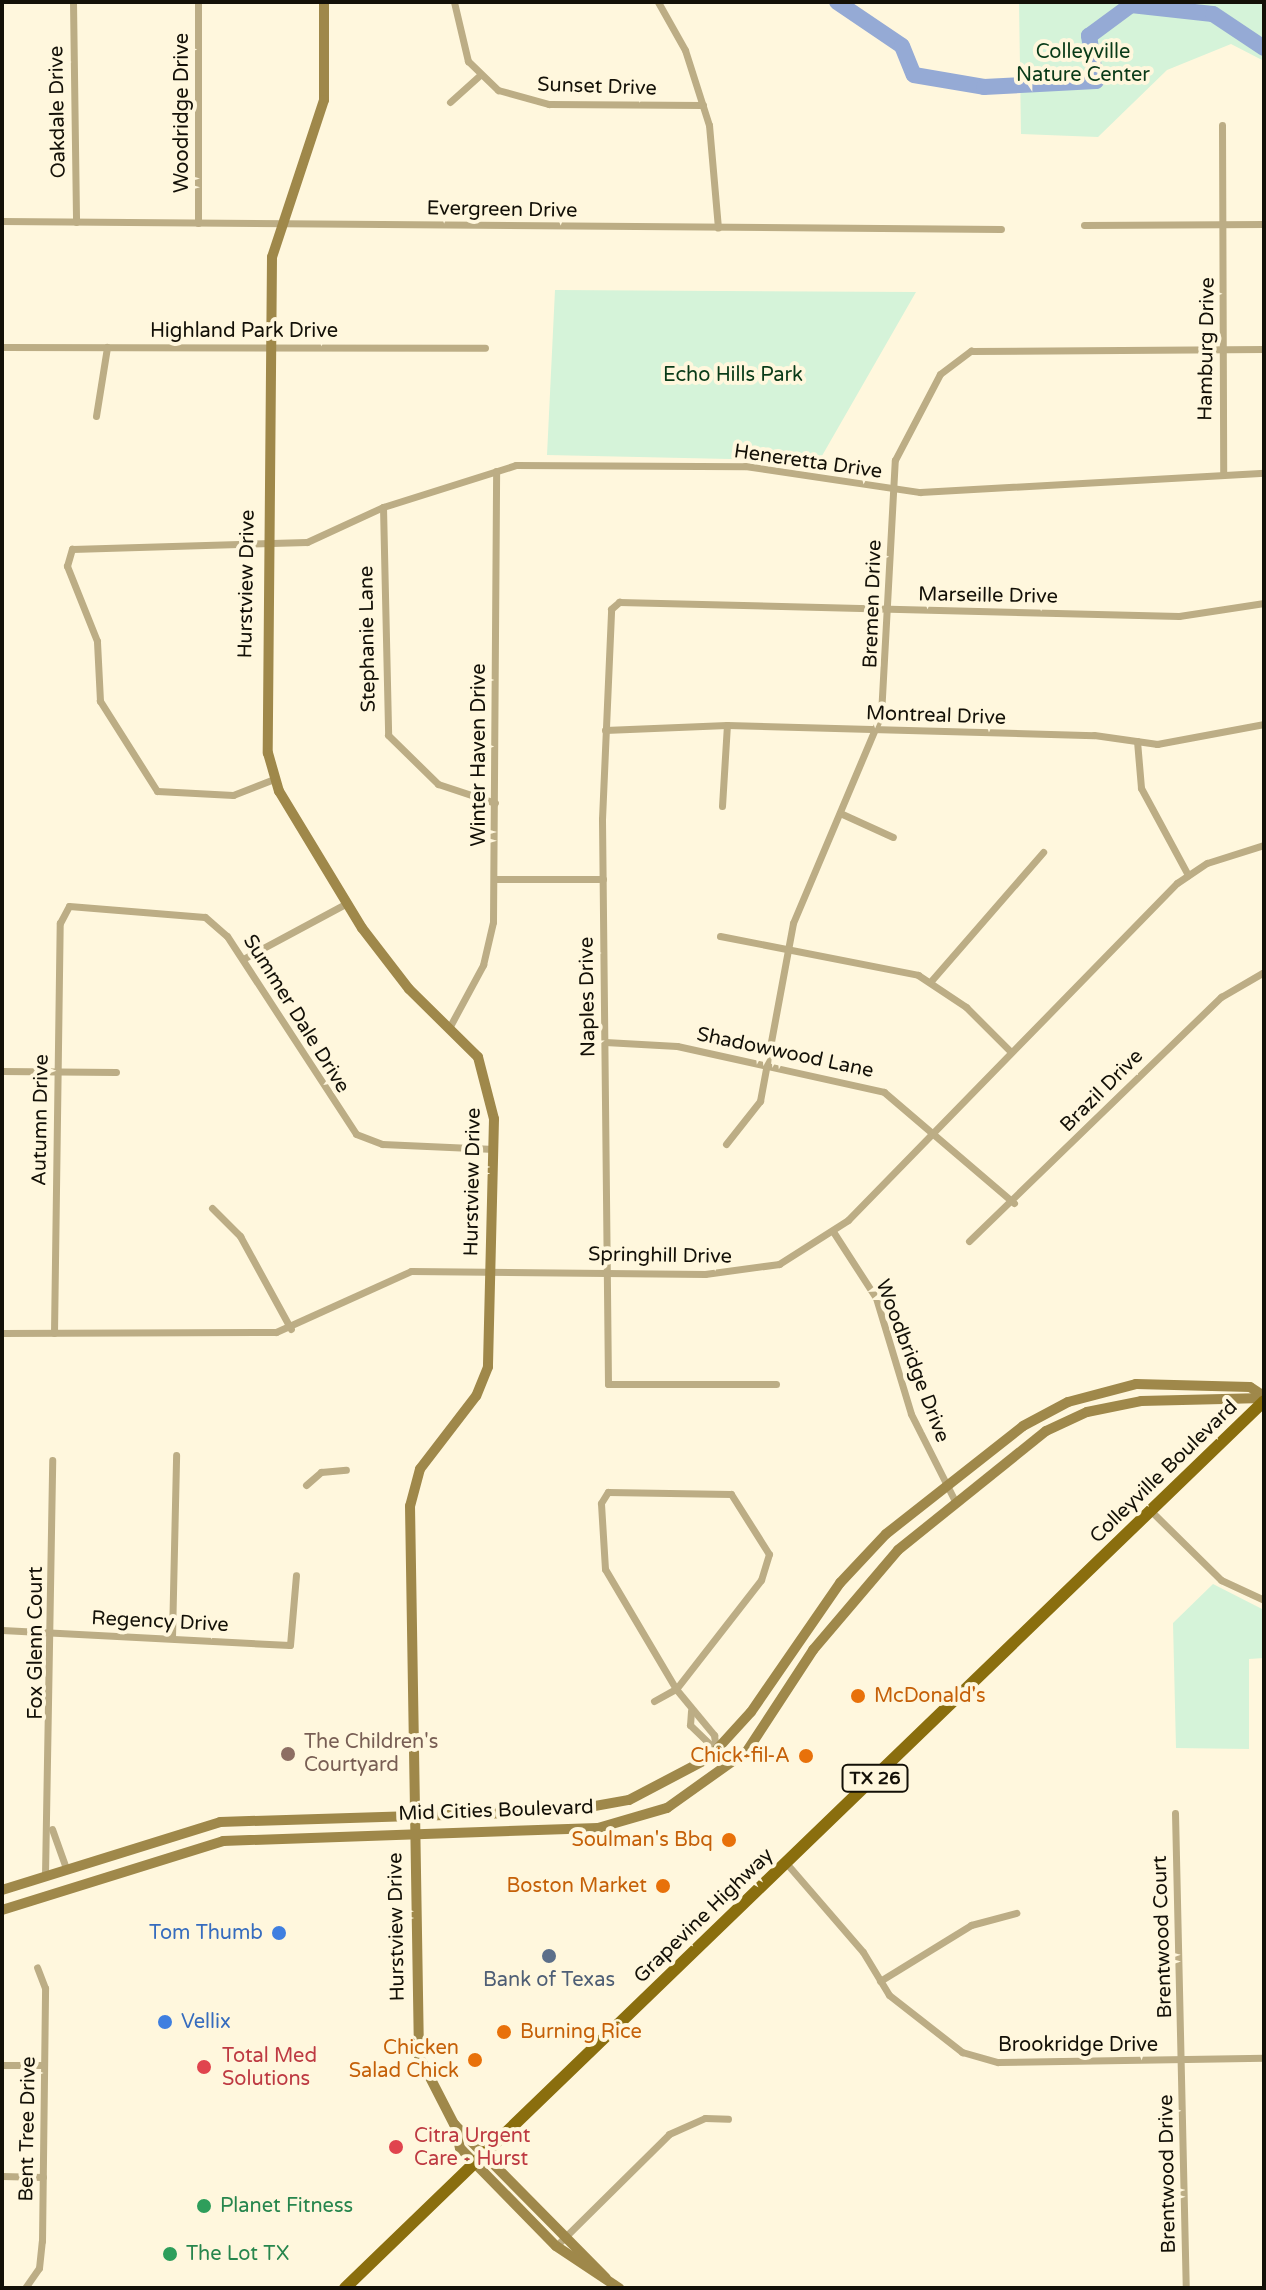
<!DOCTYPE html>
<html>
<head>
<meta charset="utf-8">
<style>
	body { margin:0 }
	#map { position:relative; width:1266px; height:2290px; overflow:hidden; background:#fff7dd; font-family:"Varela Round",sans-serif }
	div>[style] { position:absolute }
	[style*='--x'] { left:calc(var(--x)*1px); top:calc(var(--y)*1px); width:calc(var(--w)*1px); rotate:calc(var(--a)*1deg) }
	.green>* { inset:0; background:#d5f3d9 }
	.river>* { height:16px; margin:-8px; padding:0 8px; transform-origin:8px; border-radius:8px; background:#95aad5 }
	.street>* { height:7px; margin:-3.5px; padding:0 3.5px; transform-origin:3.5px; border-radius:3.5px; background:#bcad85 }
	.secondary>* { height:10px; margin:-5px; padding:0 5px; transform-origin:5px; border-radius:5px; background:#9f884a }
	.primary>* { height:12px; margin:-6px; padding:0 6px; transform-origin:6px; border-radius:6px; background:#8a6e0e }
	.dots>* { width:22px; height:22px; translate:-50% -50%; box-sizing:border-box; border:4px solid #fff7dd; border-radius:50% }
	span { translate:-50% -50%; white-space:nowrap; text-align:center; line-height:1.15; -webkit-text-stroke:8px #fff7dd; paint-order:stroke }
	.shield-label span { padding:2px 6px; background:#fff7dd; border:2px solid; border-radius:6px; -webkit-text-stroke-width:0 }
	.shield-label { font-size:18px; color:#131007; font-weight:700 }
	.park-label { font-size:20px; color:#093a18 }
	.street-label { font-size:20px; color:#131007 }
	.food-label { font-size:20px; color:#c56008 }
	.left { translate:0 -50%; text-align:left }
	.right { translate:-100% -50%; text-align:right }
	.education-label { font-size:20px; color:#785e54 }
	.shop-label { font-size:20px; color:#366cbe }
	.service-label { font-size:20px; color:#4e5e75 }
	.health-label { font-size:20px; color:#be3a42 }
	.leisure-label { font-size:20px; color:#27864d }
	.frame { position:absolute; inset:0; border:4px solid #131007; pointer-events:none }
</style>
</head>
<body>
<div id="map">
	<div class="green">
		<div style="clip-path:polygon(1019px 2px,1264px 2px,1264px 61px,1231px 44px,1167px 70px,1098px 137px,1021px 134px)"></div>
		<div style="clip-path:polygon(555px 290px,916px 292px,815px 468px,771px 460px,547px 455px)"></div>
		<div style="clip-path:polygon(1213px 1584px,1264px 1610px,1264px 1658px,1249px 1659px,1249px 1749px,1176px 1748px,1173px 1623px)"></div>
	</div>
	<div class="river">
		<div style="--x:837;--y:2;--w:78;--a:34.1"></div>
		<div style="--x:902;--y:46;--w:31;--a:68"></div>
		<div style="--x:914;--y:75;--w:71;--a:9.7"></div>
		<div style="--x:984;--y:87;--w:112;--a:-3.1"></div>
		<div style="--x:1096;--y:81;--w:46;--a:-98.8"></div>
		<div style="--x:1089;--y:36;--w:52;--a:-36.4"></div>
		<div style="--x:1131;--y:5;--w:82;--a:6.3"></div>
		<div style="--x:1213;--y:14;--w:61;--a:33.7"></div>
	</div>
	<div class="street">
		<div style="--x:73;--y:2;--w:220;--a:89.2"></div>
		<div style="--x:198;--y:2;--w:221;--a:90"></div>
		<div style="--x:454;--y:2;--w:61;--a:76.7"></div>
		<div style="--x:468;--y:61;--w:42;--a:44"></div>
		<div style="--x:498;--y:90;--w:53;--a:15.4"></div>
		<div style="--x:549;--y:104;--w:154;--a:0.4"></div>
		<div style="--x:658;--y:2;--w:55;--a:60.6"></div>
		<div style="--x:685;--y:50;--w:79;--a:72.3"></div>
		<div style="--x:709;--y:125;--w:103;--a:85"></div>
		<div style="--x:450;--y:102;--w:40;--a:-42"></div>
		<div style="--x:1222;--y:125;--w:348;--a:89.8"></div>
		<div style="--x:2;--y:221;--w:999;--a:0.46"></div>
		<div style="--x:1084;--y:225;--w:180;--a:-0.3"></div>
		<div style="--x:2;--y:347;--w:483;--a:0.1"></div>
		<div style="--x:96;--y:416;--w:70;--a:-80.9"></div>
		<div style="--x:383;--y:507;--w:228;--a:88.7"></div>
		<div style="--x:388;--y:735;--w:70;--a:44.4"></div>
		<div style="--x:438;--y:784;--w:60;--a:18.4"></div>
		<div style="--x:605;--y:730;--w:122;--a:-2.3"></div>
		<div style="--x:727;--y:725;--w:367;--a:1.6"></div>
		<div style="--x:1094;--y:735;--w:64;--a:8.1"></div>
		<div style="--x:1157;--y:744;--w:109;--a:-10.6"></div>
		<div style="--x:1137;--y:741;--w:47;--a:85.1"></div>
		<div style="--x:1141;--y:788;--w:99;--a:61.6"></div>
		<div style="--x:274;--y:779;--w:44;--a:158.7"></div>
		<div style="--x:233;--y:795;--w:76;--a:-177"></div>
		<div style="--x:157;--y:791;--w:107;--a:-122.3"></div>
		<div style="--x:100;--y:701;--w:60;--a:-92.9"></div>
		<div style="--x:97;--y:641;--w:81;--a:-111.8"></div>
		<div style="--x:67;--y:566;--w:18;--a:-74"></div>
		<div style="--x:72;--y:549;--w:235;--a:-1.7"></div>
		<div style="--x:307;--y:542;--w:84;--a:-24.7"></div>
		<div style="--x:383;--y:507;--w:139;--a:-17.5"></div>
		<div style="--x:516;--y:465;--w:229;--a:0.3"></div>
		<div style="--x:745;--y:466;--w:177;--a:8.5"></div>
		<div style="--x:920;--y:492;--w:345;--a:-3.2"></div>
		<div style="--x:722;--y:806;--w:81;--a:-86.5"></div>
		<div style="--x:840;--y:813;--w:58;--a:24.4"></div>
		<div style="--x:494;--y:879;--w:109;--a:0"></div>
		<div style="--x:720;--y:936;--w:202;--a:11.1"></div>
		<div style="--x:918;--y:975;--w:58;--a:33.7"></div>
		<div style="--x:966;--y:1007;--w:61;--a:45"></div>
		<div style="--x:243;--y:959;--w:118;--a:-28.3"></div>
		<div style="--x:931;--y:981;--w:171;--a:-49"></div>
		<div style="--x:449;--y:1028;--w:72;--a:-61.6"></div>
		<div style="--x:483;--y:965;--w:44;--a:-76.9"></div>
		<div style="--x:493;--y:922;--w:451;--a:-89.6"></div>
		<div style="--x:605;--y:1042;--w:72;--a:3.2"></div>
		<div style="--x:677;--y:1046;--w:212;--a:12.5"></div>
		<div style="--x:884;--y:1092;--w:171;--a:40.5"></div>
		<div style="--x:2;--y:1071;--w:114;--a:0.5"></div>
		<div style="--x:726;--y:1144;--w:55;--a:-51.7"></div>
		<div style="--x:760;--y:1101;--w:181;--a:-79.5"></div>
		<div style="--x:793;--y:923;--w:226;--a:-67.1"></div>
		<div style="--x:881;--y:715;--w:255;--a:-86.9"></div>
		<div style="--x:895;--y:460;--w:97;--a:-62.4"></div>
		<div style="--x:940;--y:374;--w:39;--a:-37"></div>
		<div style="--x:971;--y:351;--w:293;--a:-0.4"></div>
		<div style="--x:212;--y:1208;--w:40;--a:45"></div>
		<div style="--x:240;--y:1236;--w:106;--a:61.3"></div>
		<div style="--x:834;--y:1233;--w:77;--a:57.1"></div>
		<div style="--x:876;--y:1298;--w:121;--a:73.2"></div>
		<div style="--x:911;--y:1414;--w:100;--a:63.2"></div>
		<div style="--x:969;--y:1241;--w:351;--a:-44.1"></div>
		<div style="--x:1221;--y:997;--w:50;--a:-30.2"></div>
		<div style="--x:2;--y:1333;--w:274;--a:-0.2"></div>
		<div style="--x:276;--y:1332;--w:148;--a:-24.3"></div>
		<div style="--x:411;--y:1271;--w:294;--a:0.6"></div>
		<div style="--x:705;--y:1274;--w:75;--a:-7.7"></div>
		<div style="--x:779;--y:1264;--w:82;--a:-32.5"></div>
		<div style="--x:848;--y:1220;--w:471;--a:-45.7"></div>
		<div style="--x:1177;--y:883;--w:36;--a:-34"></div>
		<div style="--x:1207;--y:863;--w:60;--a:-17.5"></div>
		<div style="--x:54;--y:1333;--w:410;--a:-89.2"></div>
		<div style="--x:60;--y:923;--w:19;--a:-62"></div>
		<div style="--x:69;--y:906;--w:136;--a:4.6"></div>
		<div style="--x:205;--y:917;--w:29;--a:41"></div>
		<div style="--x:227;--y:936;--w:236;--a:56.9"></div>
		<div style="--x:356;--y:1134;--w:28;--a:21"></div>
		<div style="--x:382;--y:1144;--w:112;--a:2.6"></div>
		<div style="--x:776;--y:1384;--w:168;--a:180"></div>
		<div style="--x:608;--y:1384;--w:565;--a:-90.61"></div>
		<div style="--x:602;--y:819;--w:210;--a:-87.5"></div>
		<div style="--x:611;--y:609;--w:11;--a:-41"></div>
		<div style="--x:619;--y:602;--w:560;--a:1.43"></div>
		<div style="--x:1179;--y:616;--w:86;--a:-8.7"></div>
		<div style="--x:306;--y:1485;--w:20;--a:-41"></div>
		<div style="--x:321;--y:1472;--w:25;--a:-5"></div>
		<div style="--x:608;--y:1492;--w:123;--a:0.9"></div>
		<div style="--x:731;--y:1494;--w:71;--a:57.7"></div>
		<div style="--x:769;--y:1554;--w:27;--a:107"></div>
		<div style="--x:761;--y:1580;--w:138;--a:127.9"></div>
		<div style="--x:676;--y:1689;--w:139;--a:-120.6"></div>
		<div style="--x:605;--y:1569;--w:66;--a:-93.5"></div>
		<div style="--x:601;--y:1503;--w:13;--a:-58"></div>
		<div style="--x:1152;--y:1512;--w:97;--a:44.6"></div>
		<div style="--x:1221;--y:1580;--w:47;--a:24.9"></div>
		<div style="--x:2;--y:1630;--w:288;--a:3"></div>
		<div style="--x:290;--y:1645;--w:70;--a:-85.1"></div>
		<div style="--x:172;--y:1637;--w:182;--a:-88.7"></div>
		<div style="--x:654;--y:1701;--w:25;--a:-29"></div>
		<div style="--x:676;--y:1689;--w:60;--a:50.4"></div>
		<div style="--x:714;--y:1735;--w:15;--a:82"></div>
		<div style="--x:691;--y:1711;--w:14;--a:94"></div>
		<div style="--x:690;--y:1725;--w:36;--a:44"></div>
		<div style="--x:1175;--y:1813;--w:475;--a:88.7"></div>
		<div style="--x:52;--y:1829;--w:41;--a:70.3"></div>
		<div style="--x:787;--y:1864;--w:116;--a:49.2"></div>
		<div style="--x:863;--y:1952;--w:50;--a:58.8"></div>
		<div style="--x:889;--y:1995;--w:93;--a:38"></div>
		<div style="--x:962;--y:2052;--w:37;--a:16"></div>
		<div style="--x:998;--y:2062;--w:266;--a:-0.9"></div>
		<div style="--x:45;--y:1875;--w:415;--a:-89"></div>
		<div style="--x:880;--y:1981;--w:107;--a:-31.6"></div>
		<div style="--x:971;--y:1925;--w:47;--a:-14.9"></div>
		<div style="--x:2;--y:2065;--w:42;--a:0"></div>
		<div style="--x:2;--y:2176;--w:41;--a:1.4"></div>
		<div style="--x:556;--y:2246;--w:159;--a:-44.7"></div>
		<div style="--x:669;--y:2134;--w:39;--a:-24"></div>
		<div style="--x:705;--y:2118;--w:23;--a:2"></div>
		<div style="--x:25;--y:2288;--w:24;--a:-55"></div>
		<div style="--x:39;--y:2268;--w:27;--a:-84"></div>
		<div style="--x:42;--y:2241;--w:253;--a:-89.3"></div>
		<div style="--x:45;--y:1988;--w:22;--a:-111"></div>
	</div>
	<div class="secondary">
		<div style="--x:324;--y:2;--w:98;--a:90"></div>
		<div style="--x:324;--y:100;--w:165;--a:108.3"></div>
		<div style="--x:272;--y:257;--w:496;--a:90.5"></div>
		<div style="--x:268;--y:753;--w:40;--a:74"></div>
		<div style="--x:279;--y:791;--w:160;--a:58.8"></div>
		<div style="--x:362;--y:928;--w:77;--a:52.4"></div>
		<div style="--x:409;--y:989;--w:97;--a:44.6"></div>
		<div style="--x:478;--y:1057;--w:64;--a:75.5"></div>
		<div style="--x:494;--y:1119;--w:248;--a:91.4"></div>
		<div style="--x:488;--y:1367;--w:31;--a:112"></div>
		<div style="--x:476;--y:1396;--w:92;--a:127.5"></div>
		<div style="--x:420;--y:1469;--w:38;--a:105"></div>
		<div style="--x:410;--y:1506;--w:550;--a:89.06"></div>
		<div style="--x:419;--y:2056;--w:76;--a:62.8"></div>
		<div style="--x:454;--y:2124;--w:216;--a:45.4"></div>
		<div style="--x:2;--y:1890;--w:228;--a:-17.3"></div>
		<div style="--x:220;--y:1822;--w:347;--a:-1.8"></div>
		<div style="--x:567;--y:1811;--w:63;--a:-10.1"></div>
		<div style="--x:629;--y:1800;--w:90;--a:-27.7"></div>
		<div style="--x:709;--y:1758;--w:62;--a:-47.6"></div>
		<div style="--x:751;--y:1712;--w:157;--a:-55.4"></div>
		<div style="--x:840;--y:1583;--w:67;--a:-46.8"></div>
		<div style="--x:886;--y:1534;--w:174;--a:-38.2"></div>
		<div style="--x:1023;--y:1426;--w:51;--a:-28.1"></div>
		<div style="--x:1068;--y:1402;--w:70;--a:-14.8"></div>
		<div style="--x:1136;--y:1384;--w:114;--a:1.5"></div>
		<div style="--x:1250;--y:1387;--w:17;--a:33"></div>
		<div style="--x:2;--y:1910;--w:232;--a:-17.3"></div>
		<div style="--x:223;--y:1841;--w:375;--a:-2"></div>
		<div style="--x:598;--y:1828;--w:72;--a:-16.2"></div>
		<div style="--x:667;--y:1808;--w:98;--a:-35.5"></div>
		<div style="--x:747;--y:1751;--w:121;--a:-56.8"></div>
		<div style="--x:813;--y:1650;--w:131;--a:-49.6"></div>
		<div style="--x:898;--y:1550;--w:190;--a:-38.8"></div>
		<div style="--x:1046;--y:1431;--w:45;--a:-24.9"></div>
		<div style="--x:1087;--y:1412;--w:55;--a:-11.5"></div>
		<div style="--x:1141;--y:1401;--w:123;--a:-1.4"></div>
		<div style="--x:455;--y:2125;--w:24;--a:78"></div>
		<div style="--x:460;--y:2148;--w:137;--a:45.6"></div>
		<div style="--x:556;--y:2246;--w:76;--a:33.7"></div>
	</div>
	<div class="primary">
		<div style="--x:345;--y:2288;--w:1277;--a:-43.98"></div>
	</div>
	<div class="dots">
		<div style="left:858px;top:1696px;background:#e8710a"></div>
		<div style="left:288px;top:1754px;background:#8d6e63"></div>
		<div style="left:806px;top:1756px;background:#e8710a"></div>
		<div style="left:729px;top:1840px;background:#e8710a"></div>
		<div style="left:663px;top:1886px;background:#e8710a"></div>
		<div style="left:279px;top:1933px;background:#3f7fe0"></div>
		<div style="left:549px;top:1956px;background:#5c6f8a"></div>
		<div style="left:165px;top:2022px;background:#3f7fe0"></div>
		<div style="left:504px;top:2032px;background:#e8710a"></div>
		<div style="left:475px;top:2060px;background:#e8710a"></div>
		<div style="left:204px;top:2067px;background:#e0444e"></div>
		<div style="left:396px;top:2147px;background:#e0444e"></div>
		<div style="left:204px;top:2206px;background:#2e9e5b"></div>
		<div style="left:170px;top:2254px;background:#2e9e5b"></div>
	</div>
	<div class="shield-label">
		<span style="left:875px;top:1778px">TX 26</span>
	</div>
	<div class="park-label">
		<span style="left:1083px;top:64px">Colleyville<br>Nature Center</span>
		<span style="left:733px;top:375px">Echo Hills Park</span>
	</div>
	<div class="street-label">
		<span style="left:597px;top:87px;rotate:2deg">Sunset Drive</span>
		<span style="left:58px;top:112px;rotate:-91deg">Oakdale Drive</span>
		<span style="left:182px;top:113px;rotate:-90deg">Woodridge Drive</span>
		<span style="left:502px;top:210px;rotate:1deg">Evergreen Drive</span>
		<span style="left:244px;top:331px">Highland Park Drive</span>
		<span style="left:1207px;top:349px;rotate:-89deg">Hamburg Drive</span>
		<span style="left:808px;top:462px;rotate:8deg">Heneretta Drive</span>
		<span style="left:247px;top:584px;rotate:-89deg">Hurstview Drive</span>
		<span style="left:988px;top:596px;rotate:1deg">Marseille Drive</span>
		<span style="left:873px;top:604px;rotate:-88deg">Bremen Drive</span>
		<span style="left:368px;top:639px;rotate:-91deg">Stephanie Lane</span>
		<span style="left:936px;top:716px;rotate:2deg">Montreal Drive</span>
		<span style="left:479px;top:755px;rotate:-90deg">Winter Haven Drive</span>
		<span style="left:588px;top:997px;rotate:-91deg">Naples Drive</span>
		<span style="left:296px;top:1014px;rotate:58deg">Summer Dale Drive</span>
		<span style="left:785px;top:1053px;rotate:12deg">Shadowwood Lane</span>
		<span style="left:1102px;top:1091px;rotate:-45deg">Brazil Drive</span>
		<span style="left:41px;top:1120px;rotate:-89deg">Autumn Drive</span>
		<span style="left:473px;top:1182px;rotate:-89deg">Hurstview Drive</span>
		<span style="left:660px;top:1256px;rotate:1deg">Springhill Drive</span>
		<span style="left:912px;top:1361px;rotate:69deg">Woodbridge Drive</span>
		<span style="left:1164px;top:1472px;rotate:-44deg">Colleyville Boulevard</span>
		<span style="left:160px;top:1622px;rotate:3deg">Regency Drive</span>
		<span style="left:36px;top:1643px;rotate:-90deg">Fox Glenn Court</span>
		<span style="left:496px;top:1811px;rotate:-2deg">Mid Cities Boulevard</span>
		<span style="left:704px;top:1916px;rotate:-44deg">Grapevine Highway</span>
		<span style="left:397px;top:1927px;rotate:-91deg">Hurstview Drive</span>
		<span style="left:1163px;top:1937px;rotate:-92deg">Brentwood Court</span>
		<span style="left:1078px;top:2045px">Brookridge Drive</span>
		<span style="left:28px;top:2129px;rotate:-89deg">Bent Tree Drive</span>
		<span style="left:1168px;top:2174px;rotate:-91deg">Brentwood Drive</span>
	</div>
	<div class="food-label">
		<span class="left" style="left:874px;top:1696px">McDonald's</span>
		<span class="right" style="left:790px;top:1756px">Chick-fil-A</span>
		<span class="right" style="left:713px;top:1840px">Soulman's Bbq</span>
		<span class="right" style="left:647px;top:1886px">Boston Market</span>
		<span class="left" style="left:520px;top:2032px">Burning Rice</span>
		<span class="right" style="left:459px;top:2060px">Chicken<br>Salad Chick</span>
	</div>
	<div class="education-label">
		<span class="left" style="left:304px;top:1754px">The Children's<br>Courtyard</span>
	</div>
	<div class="shop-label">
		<span class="right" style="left:263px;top:1933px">Tom Thumb</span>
		<span class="left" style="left:181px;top:2022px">Vellix</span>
	</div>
	<div class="service-label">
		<span style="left:549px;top:1980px">Bank of Texas</span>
	</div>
	<div class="health-label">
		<span class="left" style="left:222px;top:2068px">Total Med<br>Solutions</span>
		<span class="left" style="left:414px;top:2148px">Citra Urgent<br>Care - Hurst</span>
	</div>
	<div class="leisure-label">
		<span class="left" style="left:220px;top:2206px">Planet Fitness</span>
		<span class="left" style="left:186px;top:2254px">The Lot TX</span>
	</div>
	<div class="frame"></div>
</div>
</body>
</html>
